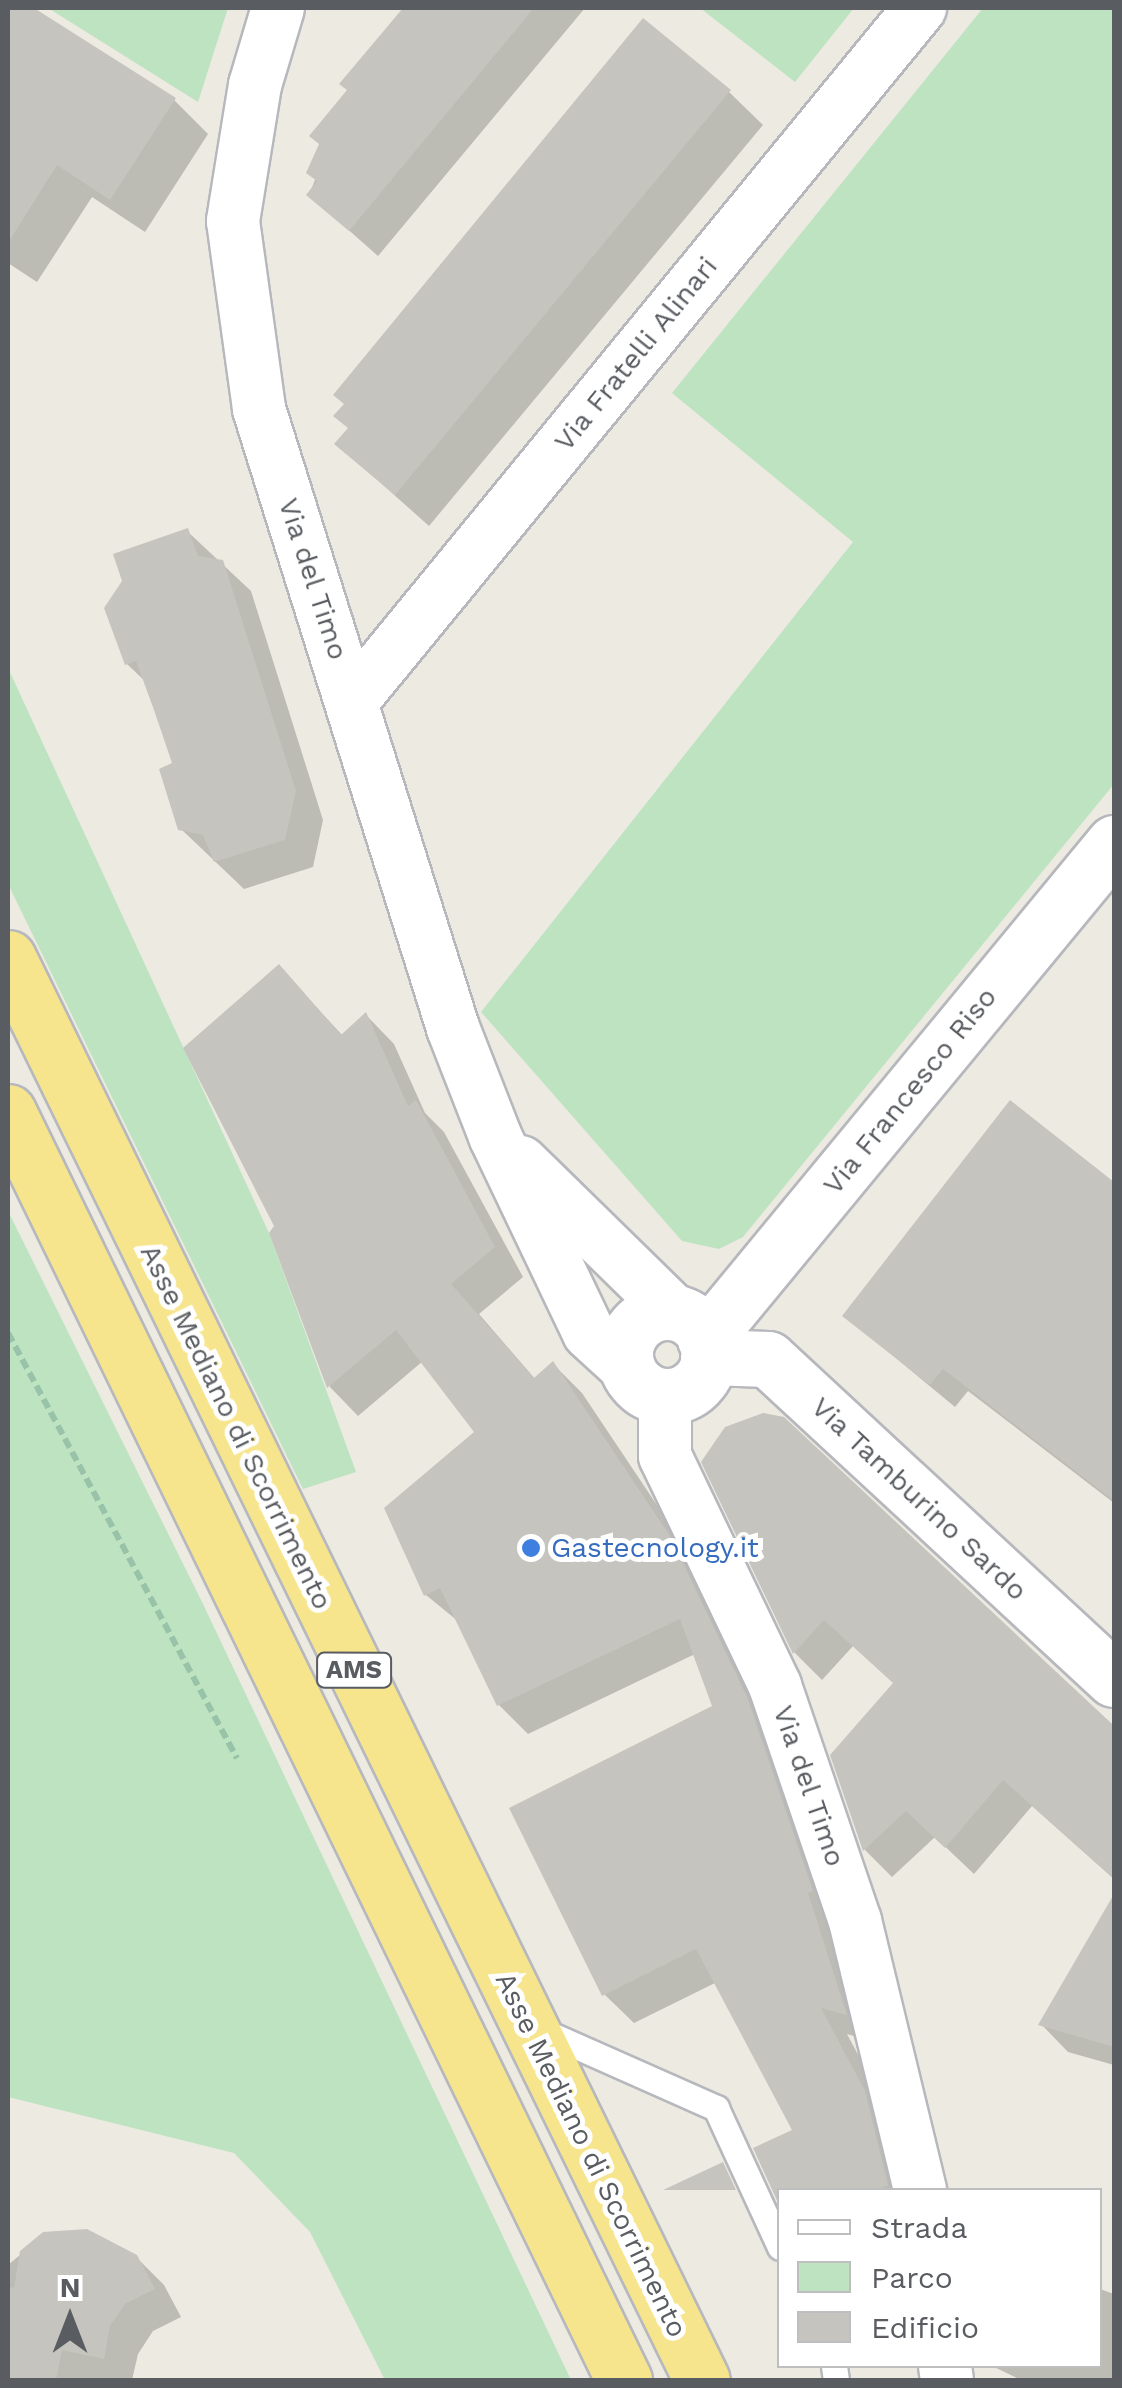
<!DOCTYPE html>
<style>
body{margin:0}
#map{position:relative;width:1122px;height:2388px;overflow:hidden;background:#eceae1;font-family:"Work Sans",sans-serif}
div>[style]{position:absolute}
.green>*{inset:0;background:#bee3c1}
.shadow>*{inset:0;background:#0003}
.building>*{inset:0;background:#c6c4be}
.path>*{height:6px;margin-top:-3px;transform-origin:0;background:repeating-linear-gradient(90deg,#98c3a8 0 10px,transparent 0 15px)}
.roads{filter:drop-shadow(2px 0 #b6b8bd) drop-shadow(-2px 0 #b6b8bd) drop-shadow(0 2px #b6b8bd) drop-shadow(0 -2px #b6b8bd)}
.lane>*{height:25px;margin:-12.5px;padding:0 12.5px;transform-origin:12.5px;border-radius:12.5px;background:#fff}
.street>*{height:52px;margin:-26px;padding:0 26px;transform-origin:26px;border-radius:26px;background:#fff}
.secondary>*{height:55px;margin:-27.5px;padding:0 27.5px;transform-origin:27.5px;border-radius:27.5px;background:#fff}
.secondary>.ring{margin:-27.5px;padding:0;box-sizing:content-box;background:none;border:55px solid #fff;border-radius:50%}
.highway>*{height:55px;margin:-27.5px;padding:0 27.5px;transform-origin:27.5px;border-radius:27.5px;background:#f7e58d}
.dots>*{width:28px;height:28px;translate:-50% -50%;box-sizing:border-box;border:5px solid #fff;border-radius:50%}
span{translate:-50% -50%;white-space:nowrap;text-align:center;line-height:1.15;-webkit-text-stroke:10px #fff;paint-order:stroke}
.shield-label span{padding:2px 8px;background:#fff;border:2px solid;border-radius:8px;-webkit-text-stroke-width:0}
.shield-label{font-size:25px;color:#595c61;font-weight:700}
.street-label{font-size:28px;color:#595c61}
.shop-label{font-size:28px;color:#366cbe}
.left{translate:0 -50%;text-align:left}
.frame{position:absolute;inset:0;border:10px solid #595c61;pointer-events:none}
.legend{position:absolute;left:777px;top:2188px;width:325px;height:180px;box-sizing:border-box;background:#fff;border:2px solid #bdbec0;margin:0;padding:12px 18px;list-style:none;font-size:30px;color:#595c61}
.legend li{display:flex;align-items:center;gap:20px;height:50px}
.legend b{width:50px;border:2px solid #bdbec0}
.north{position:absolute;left:20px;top:2268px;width:100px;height:100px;-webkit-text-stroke:8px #fff;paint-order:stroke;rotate:0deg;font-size:28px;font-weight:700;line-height:40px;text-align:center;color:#595c61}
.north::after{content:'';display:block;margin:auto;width:35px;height:45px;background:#595c61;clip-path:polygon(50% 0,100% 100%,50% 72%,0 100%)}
</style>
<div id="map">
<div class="green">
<i style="clip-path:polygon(48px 8px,228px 8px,198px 102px)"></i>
<i style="clip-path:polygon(700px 8px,854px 8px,795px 82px)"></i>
<i style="clip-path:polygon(983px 8px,1114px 8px,1114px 784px,743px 1237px,719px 1249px,682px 1241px,481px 1012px,853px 542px,672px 393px)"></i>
<i style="clip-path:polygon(8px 668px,269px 1233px,356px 1472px,303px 1489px,8px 884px)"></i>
<i style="clip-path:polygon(8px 1211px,203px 1604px,571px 2380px,385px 2380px,310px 2232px,234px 2153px,8px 2097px)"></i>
</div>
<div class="shadow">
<i style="clip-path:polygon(8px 8px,30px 8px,174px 100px,208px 134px,145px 232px,92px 197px,37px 282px,8px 263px)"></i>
<i style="clip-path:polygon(406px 8px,585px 8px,378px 256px,309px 195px,350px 91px,343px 84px)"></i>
<i style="clip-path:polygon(729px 92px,763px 125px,429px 526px,337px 444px)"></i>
<i style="clip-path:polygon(187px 531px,251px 591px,323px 820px,313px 867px,244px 889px,181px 829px,175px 765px,148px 684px,127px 664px)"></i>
<i style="clip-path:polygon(279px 967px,343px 1036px,366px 1015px,394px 1044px,425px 1113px,444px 1132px,523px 1277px,479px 1314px,536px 1380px,553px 1364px,582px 1393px,699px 1568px,776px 1729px,874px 2042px,847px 2034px,894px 2122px,910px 2190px,780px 2190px,756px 2150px,795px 2131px,717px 1982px,634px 2023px,604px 1994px,715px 1708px,695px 1654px,528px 1734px,499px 1705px,459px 1622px,426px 1595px,478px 1433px,423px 1361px,358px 1416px,330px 1387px,272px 1233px,277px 1226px)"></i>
<i style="clip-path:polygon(1097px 1171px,1114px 1189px,1114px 1203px,1079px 1248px,1114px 1275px,1114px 1503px,968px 1391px,955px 1407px,845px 1316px)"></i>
<i style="clip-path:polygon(783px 1419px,1114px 1726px,1114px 1879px,1032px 1806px,974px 1874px,935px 1837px,892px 1877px,865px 1850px,833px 1755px,896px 1685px,853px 1646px,822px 1680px,795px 1653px,704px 1462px,717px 1439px,738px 1423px)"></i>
<i style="clip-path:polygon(1114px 1899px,1114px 2065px,1068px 2052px,1041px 2024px)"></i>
<i style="clip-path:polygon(44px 2235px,136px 2257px,164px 2285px,181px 2317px,153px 2331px,138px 2354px,132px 2380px,8px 2380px,8px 2265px)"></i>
<i style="clip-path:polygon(1100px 2289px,1114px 2294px,1114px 2380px,1021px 2380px,992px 2366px,1100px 2366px)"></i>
</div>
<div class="building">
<i style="clip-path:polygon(8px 8px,34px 8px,176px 98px,110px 200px,57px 165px,8px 243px)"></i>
<i style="clip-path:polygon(403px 8px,534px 8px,349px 231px,306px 195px,317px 181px,306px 173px,319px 144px,309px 136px,347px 90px,339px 84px)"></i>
<i style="clip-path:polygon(643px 18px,731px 90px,395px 495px,334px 444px,348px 428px,333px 416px,344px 404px,333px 395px)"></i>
<i style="clip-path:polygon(188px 528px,198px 556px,223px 560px,296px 791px,285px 840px,214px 862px,203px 835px,178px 830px,159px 769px,172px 763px,154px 710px,136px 661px,125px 665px,104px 608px,122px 581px,113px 554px)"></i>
<i style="clip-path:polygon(279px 964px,341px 1035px,366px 1012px,408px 1106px,416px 1100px,495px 1247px,451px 1284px,534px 1378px,553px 1361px,670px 1536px,747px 1697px,813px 1891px,808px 1893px,847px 2015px,821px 2008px,865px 2091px,888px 2185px,878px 2190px,780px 2190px,780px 2207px,753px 2148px,792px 2130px,696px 1949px,602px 1996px,509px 1808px,712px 1706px,680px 1619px,497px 1706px,440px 1588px,424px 1596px,384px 1508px,474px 1432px,396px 1330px,327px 1388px,269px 1233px,274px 1226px,183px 1048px)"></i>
<i style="clip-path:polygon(1010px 1100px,1114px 1182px,1114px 1501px,943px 1369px,930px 1385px,842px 1316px)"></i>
<i style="clip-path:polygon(763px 1413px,784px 1417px,1114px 1726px,1114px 1879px,1003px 1780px,945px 1848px,906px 1811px,863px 1851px,830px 1755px,893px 1683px,824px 1620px,793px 1654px,701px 1462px,725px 1427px)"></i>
<i style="clip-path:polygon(1114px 1894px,1114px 2047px,1038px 2025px)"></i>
<i style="clip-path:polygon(723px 2162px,736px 2190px,663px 2190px)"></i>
<i style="clip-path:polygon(87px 2229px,137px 2255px,155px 2289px,125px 2304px,110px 2326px,104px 2359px,62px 2350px,56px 2380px,8px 2380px,8px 2286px,14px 2288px,20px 2251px,43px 2232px)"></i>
</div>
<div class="path">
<i style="left:8px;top:1333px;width:483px;rotate:61.7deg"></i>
</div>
<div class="roads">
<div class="lane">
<i style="left:540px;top:2030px;width:193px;rotate:23.9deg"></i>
<i style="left:716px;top:2108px;width:153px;rotate:65.3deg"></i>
<i style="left:834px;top:2366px;width:14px;rotate:82deg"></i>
</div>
<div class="street">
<i style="left:278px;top:8px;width:80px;rotate:106.6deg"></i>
<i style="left:255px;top:85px;width:138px;rotate:99.2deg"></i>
<i style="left:233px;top:221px;width:190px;rotate:82.1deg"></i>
<i style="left:259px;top:409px;width:649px;rotate:72.6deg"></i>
<i style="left:453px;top:1028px;width:116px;rotate:68.7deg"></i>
<i style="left:495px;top:1136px;width:218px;rotate:64.5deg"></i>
<i style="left:589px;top:1333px;width:52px;rotate:42.6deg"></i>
<i style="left:352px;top:701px;width:896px;rotate:-50.66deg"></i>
<i style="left:521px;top:1162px;width:216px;rotate:44.4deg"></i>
<i style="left:665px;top:1395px;width:61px;rotate:90deg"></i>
<i style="left:665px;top:1456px;width:255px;rotate:64.4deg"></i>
<i style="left:775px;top:1686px;width:248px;rotate:71.2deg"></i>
<i style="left:855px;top:1921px;width:277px;rotate:76.4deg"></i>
<i style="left:945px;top:2366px;width:14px;rotate:82deg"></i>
</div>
<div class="secondary">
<i class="ring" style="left:625px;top:1312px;width:29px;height:29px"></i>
<i style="left:705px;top:1339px;width:643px;rotate:-50.49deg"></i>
<i style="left:708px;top:1357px;width:60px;rotate:1.9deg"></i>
<i style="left:768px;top:1359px;width:471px;rotate:42.8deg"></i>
</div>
<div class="highway">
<i style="left:8px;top:958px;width:1582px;rotate:63.99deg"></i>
<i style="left:8px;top:1112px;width:1410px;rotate:64.09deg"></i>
</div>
</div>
<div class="dots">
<i style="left:531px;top:1548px;background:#3f7fe0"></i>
</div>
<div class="shield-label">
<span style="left:354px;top:1670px">AMS</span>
</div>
<div class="street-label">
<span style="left:636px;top:354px;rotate:-51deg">Via Fratelli Alinari</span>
<span style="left:313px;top:579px;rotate:72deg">Via del Timo</span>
<span style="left:910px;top:1091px;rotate:-51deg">Via Francesco Riso</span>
<span style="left:236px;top:1427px;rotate:64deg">Asse Mediano di Scorrimento</span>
<span style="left:919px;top:1499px;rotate:43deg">Via Tamburino Sardo</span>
<span style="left:809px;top:1786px;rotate:71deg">Via del Timo</span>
<span style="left:591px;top:2155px;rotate:64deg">Asse Mediano di Scorrimento</span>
</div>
<div class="shop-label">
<span class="left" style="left:551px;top:1548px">Gastecnology.it</span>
</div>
<div class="frame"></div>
<ul class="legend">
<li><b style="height:12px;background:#fff"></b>Strada</li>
<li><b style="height:28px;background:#bee3c1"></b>Parco</li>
<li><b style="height:28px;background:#c6c4be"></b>Edificio</li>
</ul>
<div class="north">N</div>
</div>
